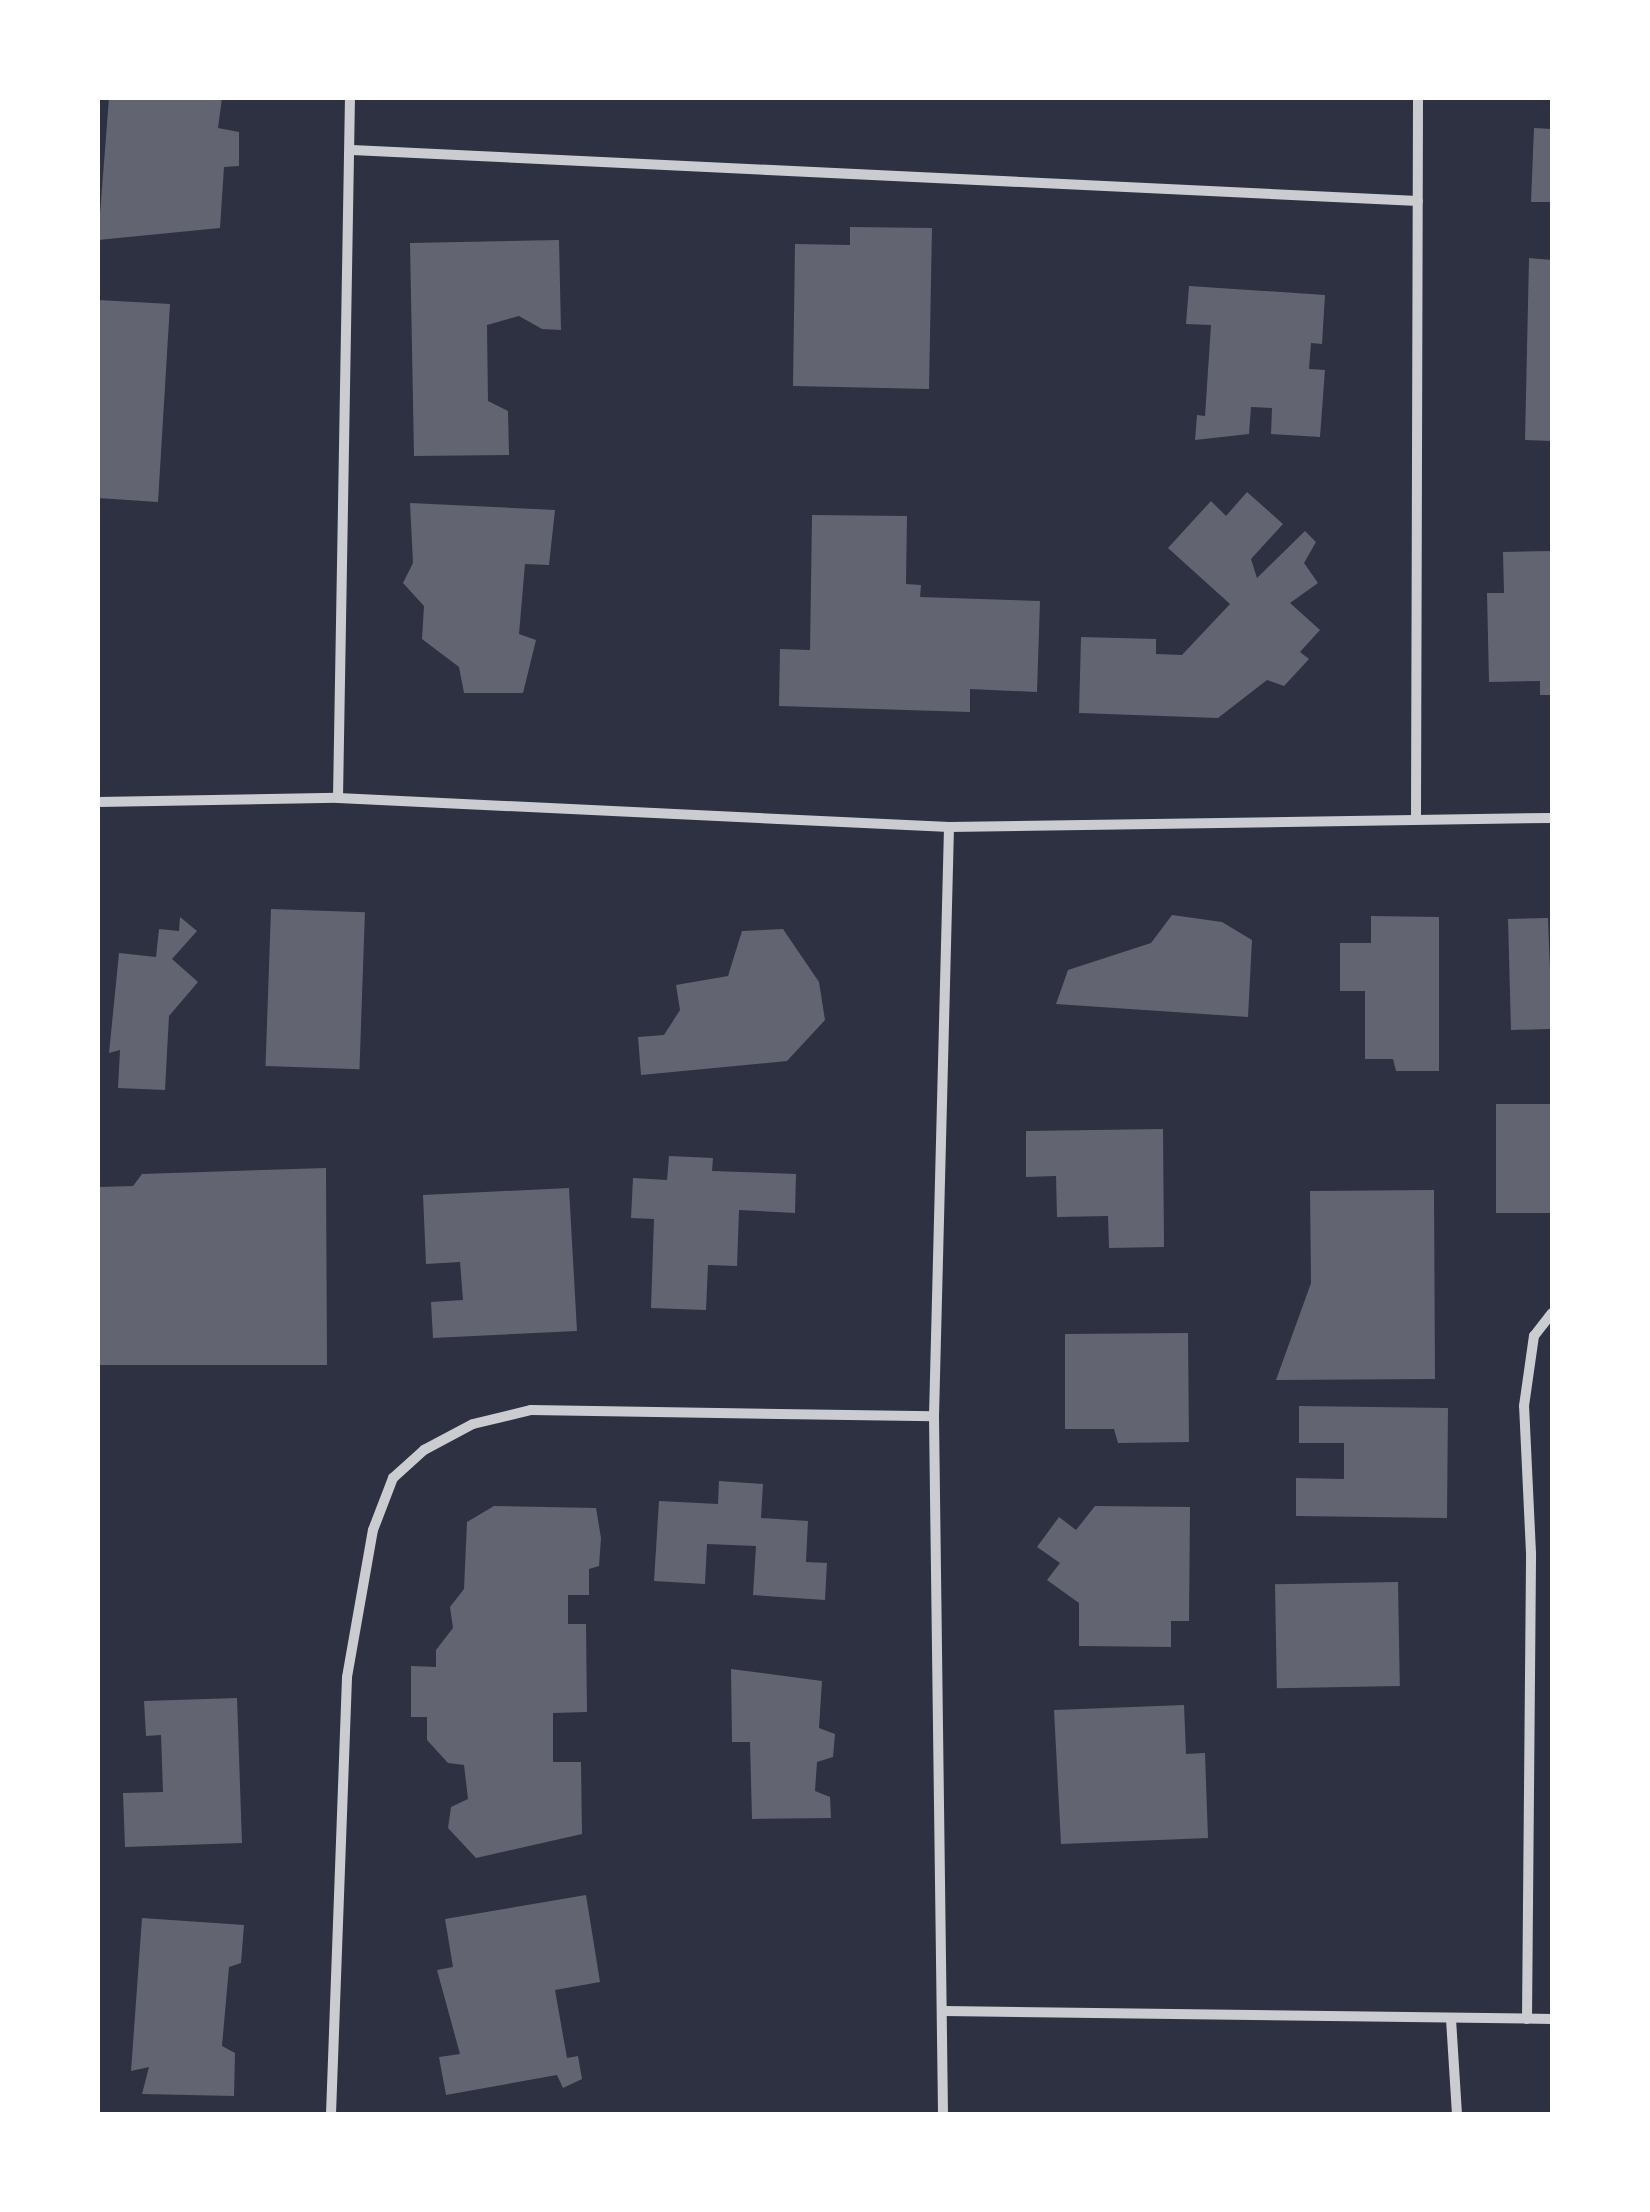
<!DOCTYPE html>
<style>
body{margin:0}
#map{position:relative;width:1650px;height:2212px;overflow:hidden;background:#2d3142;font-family:Ubuntu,sans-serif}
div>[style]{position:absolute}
.building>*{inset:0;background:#626471;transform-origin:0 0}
.minor>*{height:10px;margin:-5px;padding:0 5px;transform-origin:5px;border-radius:5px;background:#caccd0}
span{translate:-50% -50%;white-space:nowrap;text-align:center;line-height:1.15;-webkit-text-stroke:8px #fff;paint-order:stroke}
.frame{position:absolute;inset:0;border:100px solid #fff;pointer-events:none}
</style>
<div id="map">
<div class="building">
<i style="clip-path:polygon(109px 98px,222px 98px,218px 128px,239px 132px,239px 166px,224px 167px,220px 228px,98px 240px)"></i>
<i style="clip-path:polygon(1534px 128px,1552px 129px,1552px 202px,1531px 202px)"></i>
<i style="clip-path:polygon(850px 227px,932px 228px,929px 389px,793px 386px,795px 244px,850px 245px)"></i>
<i style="clip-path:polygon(559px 240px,561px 330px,542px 329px,519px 316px,487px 325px,488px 401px,508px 411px,509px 455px,414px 456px,410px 243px)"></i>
<i style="clip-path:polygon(1529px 258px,1552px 260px,1552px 441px,1525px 440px)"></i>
<i style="clip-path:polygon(1189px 286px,1325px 295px,1322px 344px,1311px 343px,1309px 369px,1325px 370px,1320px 437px,1271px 434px,1272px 408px,1251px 407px,1249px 434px,1195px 440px,1197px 415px,1205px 416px,1211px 325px,1186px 324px)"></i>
<i style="clip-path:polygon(98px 300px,170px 304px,158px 502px,98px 498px)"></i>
<i style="clip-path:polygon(1247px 492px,1283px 524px,1251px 559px,1257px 578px,1305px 531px,1316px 542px,1304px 563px,1318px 583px,1290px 603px,1320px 630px,1300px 652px,1309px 659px,1284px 686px,1267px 680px,1218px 718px,1079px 713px,1081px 637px,1156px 639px,1156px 654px,1182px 655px,1230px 604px,1168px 548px,1211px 501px,1226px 516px)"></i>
<i style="clip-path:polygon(410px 503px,555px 510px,549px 565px,525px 564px,519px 634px,536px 640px,523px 693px,464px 693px,459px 667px,422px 639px,424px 606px,403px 583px,413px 563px)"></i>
<i style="clip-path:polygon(812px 515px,907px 516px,906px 584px,921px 585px,920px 597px,1040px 601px,1037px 692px,970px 689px,970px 712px,779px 706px,780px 649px,810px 650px)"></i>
<i style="clip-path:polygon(1552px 551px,1552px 695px,1540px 695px,1540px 681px,1489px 682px,1487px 593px,1504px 593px,1503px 552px)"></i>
<i style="left:271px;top:909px;width:94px;height:157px;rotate:2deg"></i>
<i style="clip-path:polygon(1172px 915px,1222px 922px,1252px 940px,1248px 1017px,1056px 1004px,1068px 970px,1151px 943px)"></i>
<i style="clip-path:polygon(1371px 916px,1439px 917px,1439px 1071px,1396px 1071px,1393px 1059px,1365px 1059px,1365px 991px,1340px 991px,1340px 943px,1371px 943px)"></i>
<i style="clip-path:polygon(180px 917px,197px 931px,172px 959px,198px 982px,169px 1016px,165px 1090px,118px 1088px,120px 1050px,109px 1053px,119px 953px,156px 957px,159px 929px,179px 931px)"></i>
<i style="clip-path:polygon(1548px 918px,1552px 1023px,1550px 1029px,1511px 1030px,1508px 919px)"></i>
<i style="clip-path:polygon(783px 929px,819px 982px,825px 1020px,787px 1061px,641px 1075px,638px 1037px,664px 1035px,680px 1010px,676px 985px,728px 976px,742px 931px)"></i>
<i style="left:1552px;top:1104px;width:109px;height:56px;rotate:90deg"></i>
<i style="clip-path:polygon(1163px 1129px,1164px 1247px,1109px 1248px,1108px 1216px,1057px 1217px,1056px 1176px,1026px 1177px,1026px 1131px)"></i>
<i style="clip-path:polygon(669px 1156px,713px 1158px,712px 1171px,796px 1174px,795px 1213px,739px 1210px,737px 1266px,708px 1265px,706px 1310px,651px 1308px,654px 1219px,631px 1218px,633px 1178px,667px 1180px)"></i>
<i style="clip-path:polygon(326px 1168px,327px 1365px,98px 1365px,98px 1187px,133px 1186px,142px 1174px)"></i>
<i style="clip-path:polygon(569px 1188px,577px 1331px,433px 1338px,431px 1302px,463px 1300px,460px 1262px,426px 1264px,423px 1195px)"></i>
<i style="clip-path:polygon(1434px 1190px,1435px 1379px,1276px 1380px,1311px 1283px,1310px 1191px)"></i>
<i style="clip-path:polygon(1188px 1333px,1189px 1442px,1118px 1443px,1114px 1429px,1065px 1429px,1065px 1334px)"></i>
<i style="clip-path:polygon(1299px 1406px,1448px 1408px,1447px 1518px,1296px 1516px,1296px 1478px,1344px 1479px,1344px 1443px,1299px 1443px)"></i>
<i style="clip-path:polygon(719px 1481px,763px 1484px,761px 1518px,808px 1521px,806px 1562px,827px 1563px,825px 1600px,753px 1595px,756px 1546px,707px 1544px,705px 1584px,654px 1581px,659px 1501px,718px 1504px)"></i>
<i style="clip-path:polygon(494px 1506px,596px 1508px,601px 1538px,599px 1566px,589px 1569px,589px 1595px,568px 1595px,568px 1624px,586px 1624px,587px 1712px,553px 1713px,553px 1762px,581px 1762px,582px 1834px,476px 1858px,448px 1828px,451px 1807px,468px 1799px,464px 1765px,448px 1763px,427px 1740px,427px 1717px,411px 1717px,411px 1666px,436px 1667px,436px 1650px,453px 1628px,450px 1607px,464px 1589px,467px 1522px)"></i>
<i style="clip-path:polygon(1095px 1506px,1190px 1507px,1189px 1621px,1171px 1621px,1171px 1647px,1079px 1646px,1079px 1603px,1047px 1580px,1060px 1563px,1037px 1547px,1059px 1517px,1076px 1530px)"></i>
<i style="left:1398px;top:1582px;width:104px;height:123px;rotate:89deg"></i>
<i style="clip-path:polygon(731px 1669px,822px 1681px,819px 1728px,835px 1734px,833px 1757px,817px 1762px,815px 1791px,830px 1797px,831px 1818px,752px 1819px,750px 1742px,732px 1742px)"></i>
<i style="clip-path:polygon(237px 1698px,242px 1843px,125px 1847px,123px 1793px,163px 1792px,161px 1735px,146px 1736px,144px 1701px)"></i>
<i style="clip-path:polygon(1184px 1705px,1186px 1754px,1205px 1753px,1208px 1838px,1061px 1844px,1054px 1710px)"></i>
<i style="clip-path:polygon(586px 1895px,600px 1982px,555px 1990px,567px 2058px,578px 2056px,582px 2079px,563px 2088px,557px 2075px,446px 2095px,439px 2057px,460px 2054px,437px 1970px,453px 1967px,445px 1919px)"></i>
<i style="clip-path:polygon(142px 1918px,244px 1925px,241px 1963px,229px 1967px,222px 2046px,235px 2053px,234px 2096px,142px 2094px,149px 2067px,131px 2071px)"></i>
</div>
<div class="minor">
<i style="left:352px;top:150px;width:1067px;rotate:2.74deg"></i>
<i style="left:338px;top:798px;width:700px;rotate:-89.02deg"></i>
<i style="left:98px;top:802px;width:240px;rotate:-1deg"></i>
<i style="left:338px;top:798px;width:612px;rotate:2.72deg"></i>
<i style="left:949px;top:827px;width:603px;rotate:-0.86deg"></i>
<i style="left:1416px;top:816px;width:718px;rotate:-89.84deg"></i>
<i style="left:944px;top:2011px;width:608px;rotate:0.75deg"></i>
<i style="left:1451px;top:2019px;width:95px;rotate:86.4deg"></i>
<i style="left:1527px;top:2019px;width:466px;rotate:-89.5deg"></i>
<i style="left:1531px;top:1553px;width:147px;rotate:-92.7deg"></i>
<i style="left:1524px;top:1406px;width:71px;rotate:-81.9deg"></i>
<i style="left:1534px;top:1336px;width:29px;rotate:-52deg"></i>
<i style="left:331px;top:2114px;width:437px;rotate:-87.9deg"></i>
<i style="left:347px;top:1677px;width:149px;rotate:-80deg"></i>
<i style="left:373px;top:1530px;width:56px;rotate:-69deg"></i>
<i style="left:393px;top:1478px;width:42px;rotate:-42.1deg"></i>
<i style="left:424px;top:1450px;width:55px;rotate:-28deg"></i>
<i style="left:473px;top:1424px;width:60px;rotate:-13.6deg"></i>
<i style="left:531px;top:1410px;width:403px;rotate:0.9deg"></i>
<i style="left:943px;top:2114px;width:698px;rotate:-90.74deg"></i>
<i style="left:934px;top:1416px;width:589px;rotate:-88.54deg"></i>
</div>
<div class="frame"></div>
</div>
